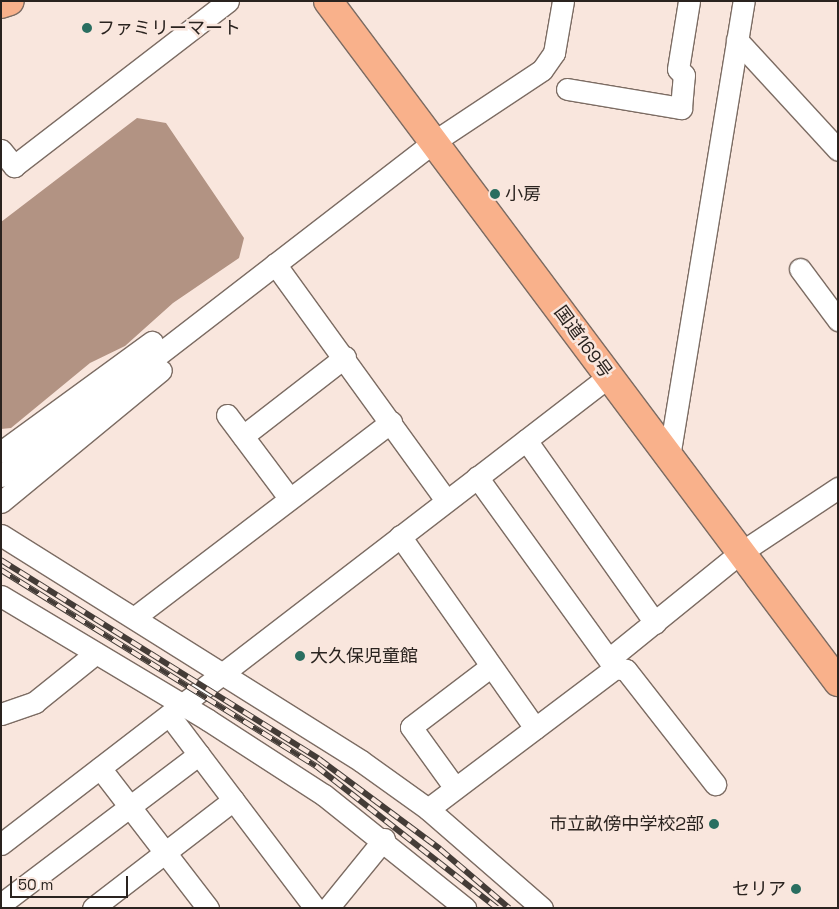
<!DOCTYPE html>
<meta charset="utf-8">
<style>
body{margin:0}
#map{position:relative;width:839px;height:909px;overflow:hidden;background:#f9e6dd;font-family:"Space Grotesk","Noto Sans JP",sans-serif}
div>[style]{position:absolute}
.water>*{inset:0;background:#b29383}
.roads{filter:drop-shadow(1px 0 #7c6c63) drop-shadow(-1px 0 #7c6c63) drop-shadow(0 1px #7c6c63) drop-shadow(0 -1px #7c6c63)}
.minor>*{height:21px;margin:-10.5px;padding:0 10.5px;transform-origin:10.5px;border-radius:10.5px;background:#fff}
.highway>*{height:28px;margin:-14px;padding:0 14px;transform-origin:14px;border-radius:14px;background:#f9b18b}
.rail>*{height:5.5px;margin-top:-2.75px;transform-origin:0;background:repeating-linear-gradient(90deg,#f9e6dd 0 11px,#443c37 0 22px);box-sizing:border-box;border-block:1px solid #443c37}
.dots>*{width:14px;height:14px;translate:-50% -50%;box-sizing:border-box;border:2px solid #f9e6dd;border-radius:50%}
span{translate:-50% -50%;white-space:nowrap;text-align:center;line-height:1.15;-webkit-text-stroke:5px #f9e6dd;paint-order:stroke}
.poi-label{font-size:18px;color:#2a231f}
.left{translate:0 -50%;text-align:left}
.right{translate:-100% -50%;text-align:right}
.street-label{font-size:18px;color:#2a231f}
.frame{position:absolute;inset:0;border:2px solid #2a231f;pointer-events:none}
.scale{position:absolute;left:10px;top:876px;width:118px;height:22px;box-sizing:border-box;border:2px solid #2a231f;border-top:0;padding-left:6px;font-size:15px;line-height:18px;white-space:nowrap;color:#2a231f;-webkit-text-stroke:4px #f9e6dd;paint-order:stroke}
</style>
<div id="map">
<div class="water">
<i style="clip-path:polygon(137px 118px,166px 123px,244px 238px,239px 258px,173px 303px,125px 346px,90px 363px,11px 428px,1px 429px,1px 222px)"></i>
</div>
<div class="roads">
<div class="minor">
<i style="left:737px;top:40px;width:149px;rotate:47.4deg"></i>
<i style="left:567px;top:89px;width:116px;rotate:9.5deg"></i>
<i style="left:681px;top:108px;width:33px;rotate:-85deg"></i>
<i style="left:684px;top:75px;width:8px;rotate:-135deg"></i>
<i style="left:678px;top:69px;width:69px;rotate:-80.8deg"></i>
<i style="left:1px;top:150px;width:21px;rotate:51deg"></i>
<i style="left:14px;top:166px;width:270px;rotate:-37.6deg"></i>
<i style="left:275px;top:264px;width:291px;rotate:54.1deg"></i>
<i style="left:800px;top:269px;width:64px;rotate:53.3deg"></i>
<i style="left:227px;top:415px;width:104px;rotate:53.2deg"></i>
<i style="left:243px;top:436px;width:129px;rotate:-37.8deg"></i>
<i style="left:526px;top:440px;width:224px;rotate:54.8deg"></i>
<i style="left:1px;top:452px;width:187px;rotate:-36.1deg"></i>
<i style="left:669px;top:457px;width:462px;rotate:-80.7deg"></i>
<i style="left:1px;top:476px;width:548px;rotate:-37.66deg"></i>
<i style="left:435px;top:141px;width:128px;rotate:-33.6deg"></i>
<i style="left:542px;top:70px;width:21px;rotate:-55deg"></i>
<i style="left:554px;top:53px;width:53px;rotate:-80.2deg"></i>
<i style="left:477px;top:477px;width:236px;rotate:54.2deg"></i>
<i style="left:1px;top:502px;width:207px;rotate:-39.5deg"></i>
<i style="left:1px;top:535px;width:425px;rotate:32.1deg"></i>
<i style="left:361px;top:761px;width:82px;rotate:35.6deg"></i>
<i style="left:428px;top:809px;width:151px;rotate:41deg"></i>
<i style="left:400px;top:536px;width:235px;rotate:54.9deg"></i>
<i style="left:1px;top:596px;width:241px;rotate:30.9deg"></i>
<i style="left:208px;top:720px;width:138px;rotate:32.9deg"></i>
<i style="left:324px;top:795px;width:181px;rotate:38.7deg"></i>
<i style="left:135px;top:617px;width:322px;rotate:-37.3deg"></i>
<i style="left:609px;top:659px;width:169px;rotate:-39deg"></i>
<i style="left:740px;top:553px;width:118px;rotate:-33.6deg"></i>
<i style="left:1px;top:714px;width:36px;rotate:-19deg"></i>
<i style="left:35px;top:702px;width:78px;rotate:-38.8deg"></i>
<i style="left:169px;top:715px;width:242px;rotate:52.9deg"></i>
<i style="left:100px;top:768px;width:177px;rotate:52.4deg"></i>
<i style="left:455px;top:788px;width:75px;rotate:-125.8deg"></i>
<i style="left:411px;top:727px;width:99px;rotate:-37.2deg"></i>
<i style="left:428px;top:809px;width:234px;rotate:-37deg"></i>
<i style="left:615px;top:668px;width:11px;rotate:10deg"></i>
<i style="left:626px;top:670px;width:145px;rotate:52deg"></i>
<i style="left:1px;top:844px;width:766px;rotate:-37.57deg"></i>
<i style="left:1px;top:904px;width:248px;rotate:-37.1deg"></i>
<i style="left:93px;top:908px;width:177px;rotate:-37.6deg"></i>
<i style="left:328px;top:908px;width:89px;rotate:-50.9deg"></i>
</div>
<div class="highway">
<i style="left:328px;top:1px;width:851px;rotate:53.17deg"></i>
<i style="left:1px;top:4px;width:9px;rotate:-18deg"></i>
</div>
</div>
<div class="rail">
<i style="left:1px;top:560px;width:375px;rotate:32deg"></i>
<i style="left:319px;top:759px;width:151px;rotate:36.6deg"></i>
<i style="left:440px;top:849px;width:91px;rotate:40.5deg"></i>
<i style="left:1px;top:570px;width:371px;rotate:31.9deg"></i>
<i style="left:316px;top:766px;width:230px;rotate:38.1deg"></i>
</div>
<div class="dots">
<i style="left:87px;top:28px;background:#2a6e60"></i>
<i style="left:495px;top:194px;background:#2a6e60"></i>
<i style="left:300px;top:656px;background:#2a6e60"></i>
<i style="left:714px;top:824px;background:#2a6e60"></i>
<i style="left:796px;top:889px;background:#2a6e60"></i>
</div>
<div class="poi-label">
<span class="left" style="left:97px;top:28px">ファミリーマート</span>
<span class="left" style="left:505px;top:194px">小房</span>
<span class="left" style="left:310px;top:656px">大久保児童館</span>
<span class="right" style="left:704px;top:824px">市立畝傍中学校2部</span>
<span class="right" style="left:786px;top:889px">セリア</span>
</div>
<div class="street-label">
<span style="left:583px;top:342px;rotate:54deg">国道169号</span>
</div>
<div class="frame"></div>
<div class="scale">50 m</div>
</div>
